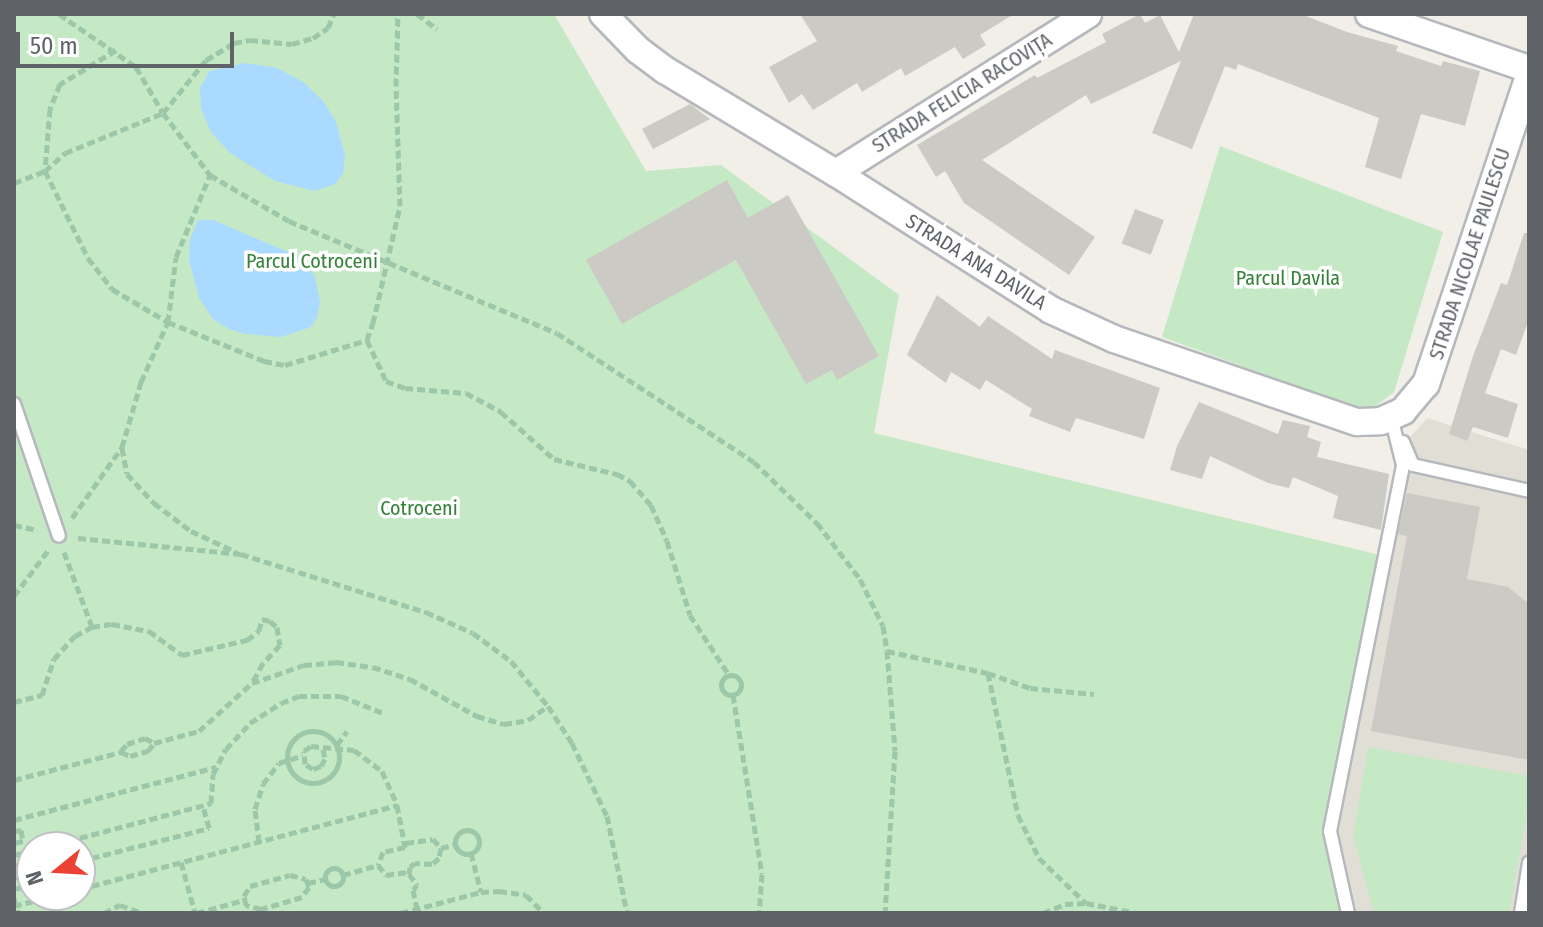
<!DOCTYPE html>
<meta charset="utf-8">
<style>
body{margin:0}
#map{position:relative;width:1543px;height:927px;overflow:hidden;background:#f1efe8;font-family:"Fira Sans Condensed",sans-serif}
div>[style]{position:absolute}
.education>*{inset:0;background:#e1ded6}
.green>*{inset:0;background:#c5e8c5}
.water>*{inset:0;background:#aadaff}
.building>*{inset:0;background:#cccac5;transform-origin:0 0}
.path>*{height:5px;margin-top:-2.5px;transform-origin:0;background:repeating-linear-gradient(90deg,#9cc7a9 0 8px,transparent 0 12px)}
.path>.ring{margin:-2.5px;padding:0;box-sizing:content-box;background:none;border:5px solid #9cc7a9;border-radius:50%}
.roads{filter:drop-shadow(2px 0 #b5b8bc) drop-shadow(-2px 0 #b5b8bc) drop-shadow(0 2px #b5b8bc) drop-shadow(0 -2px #b5b8bc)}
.service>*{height:12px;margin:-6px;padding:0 6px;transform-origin:6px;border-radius:6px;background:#fff}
.minor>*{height:26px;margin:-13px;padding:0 13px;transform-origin:13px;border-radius:13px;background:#fff}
span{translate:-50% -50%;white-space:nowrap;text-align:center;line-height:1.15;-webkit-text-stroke:7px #fff;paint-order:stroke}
.street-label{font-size:20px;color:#5f6368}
.park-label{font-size:20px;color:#348238}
.frame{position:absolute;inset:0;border:16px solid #5f6368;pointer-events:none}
.north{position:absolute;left:16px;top:831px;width:80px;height:80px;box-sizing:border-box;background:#fff;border:2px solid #bfc1c3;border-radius:50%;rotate:252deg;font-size:22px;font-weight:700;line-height:32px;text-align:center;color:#5f6368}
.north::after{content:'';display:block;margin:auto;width:28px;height:36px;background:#ea4335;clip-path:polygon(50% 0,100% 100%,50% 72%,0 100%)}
.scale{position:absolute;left:16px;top:32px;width:218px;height:36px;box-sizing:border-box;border:4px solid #5f6368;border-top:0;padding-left:10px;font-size:24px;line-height:28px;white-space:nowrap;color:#5f6368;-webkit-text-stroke:6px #fff;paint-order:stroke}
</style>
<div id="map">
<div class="education">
<i style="clip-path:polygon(1427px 418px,1529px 450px,1529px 913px,1345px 913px,1323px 823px,1384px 556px,1398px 451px)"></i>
</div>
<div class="green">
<i style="clip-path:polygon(evenodd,14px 14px,554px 14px,646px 171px,721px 165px,899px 295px,874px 433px,1384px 556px,1323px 823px,1345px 913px,14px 913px,14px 14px,32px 847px,80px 847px,80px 895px,32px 895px,32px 847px)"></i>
<i style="clip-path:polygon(1220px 146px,1443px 232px,1394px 392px,1368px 412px,1162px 337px)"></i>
<i style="clip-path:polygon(1368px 747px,1529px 776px,1529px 799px,1509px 913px,1374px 913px,1353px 836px)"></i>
</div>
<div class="water">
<i style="clip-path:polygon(244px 63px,277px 68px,303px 82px,323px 101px,336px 122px,345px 156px,343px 174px,335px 184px,315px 191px,275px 181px,230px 153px,211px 132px,201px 109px,200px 88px,210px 71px)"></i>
<i style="clip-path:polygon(198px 220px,213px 220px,304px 259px,315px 277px,320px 302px,317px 318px,311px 327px,281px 337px,246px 334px,229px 329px,213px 319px,199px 298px,189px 260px,190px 240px)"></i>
</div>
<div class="building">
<i style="clip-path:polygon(800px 14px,1014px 14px,980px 35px,986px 45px,963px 59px,955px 47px,905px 76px,901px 68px,862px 92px,857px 83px,813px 110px,802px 94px,789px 103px,769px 67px,817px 41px)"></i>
<i style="clip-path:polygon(1140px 14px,1145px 23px,1160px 15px,1179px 52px,1194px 14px,1301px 14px,1347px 32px,1398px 46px,1396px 51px,1441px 66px,1443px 61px,1480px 71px,1465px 126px,1421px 114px,1401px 179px,1365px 167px,1379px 118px,1238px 64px,1236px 70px,1225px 66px,1192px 149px,1152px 133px,1181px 61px,1091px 104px,1086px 95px,982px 160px,1095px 237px,1069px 275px,964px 203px,945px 171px,936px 177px,917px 145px,1035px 75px,1037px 78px,1106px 42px,1102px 34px)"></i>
<i style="clip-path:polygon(690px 104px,710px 119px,653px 149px,642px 129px)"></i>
<i style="clip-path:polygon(727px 180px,748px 218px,788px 195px,879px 356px,837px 380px,832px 370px,806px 384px,736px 260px,622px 324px,586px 260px)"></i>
<i style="left:1135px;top:209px;width:31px;height:37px;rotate:21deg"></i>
<i style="clip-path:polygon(1524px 233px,1529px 233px,1529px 319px,1516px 355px,1501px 349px,1485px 393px,1518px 404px,1508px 438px,1473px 427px,1467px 441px,1449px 434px,1473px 356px,1501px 283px,1507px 285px)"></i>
<i style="clip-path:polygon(937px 295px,980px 327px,988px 316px,1052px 359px,1055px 350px,1160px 388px,1144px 439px,1076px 418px,1070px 432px,1029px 416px,1032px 409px,986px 380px,980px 390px,951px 372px,946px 383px,907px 355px)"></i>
<i style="clip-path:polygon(1199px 402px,1278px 434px,1283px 420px,1310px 426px,1307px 437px,1321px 442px,1317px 457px,1389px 474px,1381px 530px,1333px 518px,1338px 496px,1293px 477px,1289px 488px,1268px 483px,1210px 456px,1202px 479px,1170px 470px,1177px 446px)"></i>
<i style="clip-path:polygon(1407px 493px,1480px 507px,1467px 579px,1508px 587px,1529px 604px,1529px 760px,1371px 731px,1407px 536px,1398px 534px)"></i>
</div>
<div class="path">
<i style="left:59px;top:14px;width:93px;rotate:34.5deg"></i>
<i style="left:136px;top:67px;width:53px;rotate:59.6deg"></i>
<i style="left:163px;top:113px;width:78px;rotate:52.8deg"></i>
<i style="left:210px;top:175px;width:91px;rotate:30.2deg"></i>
<i style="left:289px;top:221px;width:290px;rotate:22.7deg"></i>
<i style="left:557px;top:333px;width:235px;rotate:33.2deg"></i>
<i style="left:754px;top:462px;width:88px;rotate:44.1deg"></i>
<i style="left:817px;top:523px;width:71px;rotate:52.5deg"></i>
<i style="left:860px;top:579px;width:52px;rotate:63.9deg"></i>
<i style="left:883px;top:626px;width:25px;rotate:81deg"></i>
<i style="left:887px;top:651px;width:100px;rotate:85.4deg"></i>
<i style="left:895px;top:751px;width:162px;rotate:93.5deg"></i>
<i style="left:417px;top:14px;width:25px;rotate:37deg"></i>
<i style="left:116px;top:50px;width:66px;rotate:148.7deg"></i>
<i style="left:60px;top:84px;width:27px;rotate:112deg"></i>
<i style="left:50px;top:109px;width:62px;rotate:94.6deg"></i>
<i style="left:45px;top:171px;width:97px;rotate:63.7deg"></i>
<i style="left:88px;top:258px;width:39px;rotate:52deg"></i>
<i style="left:112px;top:289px;width:65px;rotate:30.5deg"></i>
<i style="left:168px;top:322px;width:104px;rotate:22.1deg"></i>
<i style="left:264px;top:361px;width:21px;rotate:11deg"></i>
<i style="left:285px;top:365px;width:86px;rotate:-17deg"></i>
<i style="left:367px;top:340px;width:18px;rotate:-71deg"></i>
<i style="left:373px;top:323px;width:120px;rotate:-77deg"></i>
<i style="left:400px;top:206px;width:120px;rotate:-91.9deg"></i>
<i style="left:396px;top:86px;width:72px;rotate:-88.4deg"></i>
<i style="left:14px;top:183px;width:33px;rotate:-21deg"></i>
<i style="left:45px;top:171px;width:27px;rotate:-42deg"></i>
<i style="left:65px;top:153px;width:106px;rotate:-22.2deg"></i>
<i style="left:163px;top:113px;width:68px;rotate:-50.9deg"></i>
<i style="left:206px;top:60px;width:33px;rotate:-31deg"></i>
<i style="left:234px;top:43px;width:16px;rotate:-11deg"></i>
<i style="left:250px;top:40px;width:42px;rotate:5.4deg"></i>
<i style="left:292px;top:44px;width:22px;rotate:-16deg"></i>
<i style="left:313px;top:38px;width:18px;rotate:-34deg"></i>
<i style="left:328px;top:28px;width:15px;rotate:-67deg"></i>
<i style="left:367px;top:340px;width:45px;rotate:65.1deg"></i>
<i style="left:386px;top:381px;width:20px;rotate:20deg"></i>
<i style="left:405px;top:388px;width:61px;rotate:4.7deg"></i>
<i style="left:466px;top:393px;width:40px;rotate:28deg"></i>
<i style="left:501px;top:412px;width:71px;rotate:41.6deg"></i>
<i style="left:554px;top:459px;width:65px;rotate:13.4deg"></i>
<i style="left:617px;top:474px;width:15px;rotate:28deg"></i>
<i style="left:630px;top:481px;width:32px;rotate:49deg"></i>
<i style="left:651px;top:505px;width:39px;rotate:66deg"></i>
<i style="left:667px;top:541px;width:77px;rotate:72.7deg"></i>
<i style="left:690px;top:615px;width:72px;rotate:57deg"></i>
<i style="left:122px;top:448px;width:26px;rotate:79deg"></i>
<i style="left:127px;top:474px;width:40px;rotate:47deg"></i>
<i style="left:154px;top:503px;width:46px;rotate:37.1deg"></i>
<i style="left:191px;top:531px;width:50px;rotate:25deg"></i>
<i style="left:72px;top:518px;width:87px;rotate:-54.8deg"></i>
<i style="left:122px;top:447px;width:68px;rotate:-73.7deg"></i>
<i style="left:141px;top:382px;width:66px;rotate:-65.8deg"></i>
<i style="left:168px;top:322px;width:65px;rotate:-83deg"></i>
<i style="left:176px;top:257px;width:89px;rotate:-67.5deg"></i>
<i style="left:14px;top:525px;width:24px;rotate:12deg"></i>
<i style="left:78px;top:538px;width:164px;rotate:5.6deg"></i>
<i style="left:241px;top:554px;width:194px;rotate:17.4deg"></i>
<i style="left:426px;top:612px;width:51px;rotate:24.1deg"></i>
<i style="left:473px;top:633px;width:47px;rotate:36.4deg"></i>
<i style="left:511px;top:661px;width:58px;rotate:50.6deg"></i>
<i style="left:548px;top:706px;width:44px;rotate:57deg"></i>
<i style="left:572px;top:743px;width:81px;rotate:64.4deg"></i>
<i style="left:607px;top:816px;width:99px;rotate:78.3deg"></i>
<i style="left:64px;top:552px;width:80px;rotate:69.5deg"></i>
<i style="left:14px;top:596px;width:59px;rotate:-53.3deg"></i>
<i style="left:887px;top:651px;width:103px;rotate:12.3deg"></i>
<i style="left:988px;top:673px;width:45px;rotate:19.7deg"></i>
<i style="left:1030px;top:688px;width:64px;rotate:5.4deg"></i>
<i style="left:988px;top:673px;width:145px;rotate:78.1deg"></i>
<i style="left:1018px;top:815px;width:48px;rotate:64deg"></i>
<i style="left:1039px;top:858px;width:65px;rotate:43.8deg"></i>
<i class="ring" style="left:721px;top:675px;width:15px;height:15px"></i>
<i style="left:733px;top:695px;width:181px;rotate:80.8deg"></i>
<i style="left:762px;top:874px;width:39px;rotate:94deg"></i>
<i style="left:14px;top:702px;width:29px;rotate:-14deg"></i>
<i style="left:42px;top:695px;width:38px;rotate:-72deg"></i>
<i style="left:54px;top:659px;width:31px;rotate:-48deg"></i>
<i style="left:75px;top:636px;width:19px;rotate:-28deg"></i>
<i style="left:92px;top:627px;width:20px;rotate:-9deg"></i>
<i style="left:112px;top:624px;width:38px;rotate:11deg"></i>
<i style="left:149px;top:631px;width:41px;rotate:36deg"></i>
<i style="left:182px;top:655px;width:67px;rotate:-13deg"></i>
<i style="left:247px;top:640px;width:15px;rotate:-37deg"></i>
<i style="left:259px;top:631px;width:12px;rotate:-76deg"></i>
<i style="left:262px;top:619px;width:8px;rotate:14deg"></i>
<i style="left:270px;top:621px;width:9px;rotate:41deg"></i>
<i style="left:277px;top:627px;width:18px;rotate:81deg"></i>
<i style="left:280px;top:645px;width:25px;rotate:133deg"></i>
<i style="left:263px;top:663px;width:23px;rotate:119deg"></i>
<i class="ring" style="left:287px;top:731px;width:47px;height:47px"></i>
<i style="left:337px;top:745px;width:17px;rotate:-54deg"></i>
<i style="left:323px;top:749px;width:10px;rotate:79deg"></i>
<i style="left:325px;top:759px;width:8px;rotate:120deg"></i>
<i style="left:321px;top:766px;width:9px;rotate:159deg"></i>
<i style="left:313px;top:769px;width:9px;rotate:-148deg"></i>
<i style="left:305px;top:764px;width:13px;rotate:-94deg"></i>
<i style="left:304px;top:751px;width:9px;rotate:-36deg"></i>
<i style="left:311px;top:746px;width:43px;rotate:5.3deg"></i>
<i style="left:354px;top:750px;width:35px;rotate:37deg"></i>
<i style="left:382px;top:771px;width:37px;rotate:66deg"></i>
<i style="left:121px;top:751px;width:9px;rotate:-49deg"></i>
<i style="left:127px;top:744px;width:19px;rotate:-18deg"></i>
<i style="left:145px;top:738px;width:10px;rotate:29deg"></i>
<i style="left:14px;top:780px;width:111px;rotate:-14.7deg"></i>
<i style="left:121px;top:752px;width:10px;rotate:24deg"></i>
<i style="left:130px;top:756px;width:19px;rotate:-16deg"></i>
<i style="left:148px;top:751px;width:10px;rotate:-53deg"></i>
<i style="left:154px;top:743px;width:47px;rotate:-14.9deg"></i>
<i style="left:199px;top:731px;width:72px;rotate:-42.2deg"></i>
<i style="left:252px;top:683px;width:55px;rotate:-19.1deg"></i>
<i style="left:304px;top:665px;width:32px;rotate:-5deg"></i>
<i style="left:336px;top:662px;width:37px;rotate:8deg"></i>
<i style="left:373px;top:667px;width:39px;rotate:18deg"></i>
<i style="left:410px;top:679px;width:77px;rotate:28.9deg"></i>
<i style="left:477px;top:716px;width:28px;rotate:17deg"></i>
<i style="left:504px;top:724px;width:24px;rotate:-9deg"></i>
<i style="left:528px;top:720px;width:24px;rotate:-35deg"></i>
<i style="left:14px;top:820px;width:209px;rotate:-14.7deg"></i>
<i class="ring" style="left:455px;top:830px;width:19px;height:19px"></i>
<i style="left:14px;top:831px;width:7px;rotate:-8deg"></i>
<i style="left:21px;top:830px;width:11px;rotate:80deg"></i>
<i style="left:23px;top:841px;width:9px;rotate:167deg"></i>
<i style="left:259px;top:842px;width:33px;rotate:-97deg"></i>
<i style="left:255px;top:809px;width:26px;rotate:-72deg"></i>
<i style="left:263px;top:784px;width:26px;rotate:-53deg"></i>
<i style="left:279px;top:763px;width:25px;rotate:-18deg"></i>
<i style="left:406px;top:843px;width:27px;rotate:-8deg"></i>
<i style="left:433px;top:839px;width:12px;rotate:48deg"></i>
<i style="left:441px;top:848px;width:10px;rotate:101deg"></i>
<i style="left:439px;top:858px;width:9px;rotate:139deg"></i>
<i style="left:432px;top:864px;width:17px;rotate:-177deg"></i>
<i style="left:415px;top:863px;width:6px;rotate:141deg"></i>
<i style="left:410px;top:867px;width:7px;rotate:98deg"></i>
<i style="left:409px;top:874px;width:14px;rotate:54deg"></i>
<i style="left:417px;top:885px;width:6px;rotate:129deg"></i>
<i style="left:413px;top:890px;width:19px;rotate:78deg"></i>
<i style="left:45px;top:847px;width:172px;rotate:-14.8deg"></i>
<i style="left:211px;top:803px;width:29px;rotate:-86deg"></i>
<i style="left:213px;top:774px;width:28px;rotate:-63deg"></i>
<i style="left:226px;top:749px;width:35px;rotate:-47deg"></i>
<i style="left:250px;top:723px;width:37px;rotate:-33deg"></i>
<i style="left:281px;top:703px;width:19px;rotate:-21deg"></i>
<i style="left:299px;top:696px;width:42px"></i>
<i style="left:341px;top:696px;width:45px;rotate:22deg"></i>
<i style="left:441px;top:848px;width:16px;rotate:-15deg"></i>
<i style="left:471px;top:853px;width:40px;rotate:75.6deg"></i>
<i style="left:14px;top:855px;width:18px;rotate:-13deg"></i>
<i style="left:80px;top:861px;width:133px;rotate:-14.3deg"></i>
<i style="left:209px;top:828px;width:24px;rotate:-105deg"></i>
<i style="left:181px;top:862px;width:53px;rotate:74.6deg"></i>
<i style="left:14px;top:866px;width:15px;rotate:-16deg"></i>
<i style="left:28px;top:862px;width:16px;rotate:75deg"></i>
<i class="ring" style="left:325px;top:868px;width:13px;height:13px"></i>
<i style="left:290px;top:875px;width:16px;rotate:14deg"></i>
<i style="left:306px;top:879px;width:9px;rotate:69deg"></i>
<i style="left:309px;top:887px;width:12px;rotate:125deg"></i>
<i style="left:302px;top:897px;width:43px;rotate:163.7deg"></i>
<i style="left:261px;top:909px;width:16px;rotate:-165deg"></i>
<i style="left:246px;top:905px;width:9px;rotate:-103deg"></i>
<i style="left:244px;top:896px;width:12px;rotate:-59deg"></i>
<i style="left:250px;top:886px;width:41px;rotate:-15.4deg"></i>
<i style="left:343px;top:875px;width:36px;rotate:-16deg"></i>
<i style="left:14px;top:878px;width:18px;rotate:-13deg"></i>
<i style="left:308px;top:883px;width:18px;rotate:-13deg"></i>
<i style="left:14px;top:889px;width:18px;rotate:-13deg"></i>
<i style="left:80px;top:889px;width:328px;rotate:-14.8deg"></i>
<i style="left:397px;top:805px;width:43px;rotate:79.2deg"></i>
<i style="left:405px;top:847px;width:23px;rotate:167deg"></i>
<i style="left:383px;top:852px;width:14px;rotate:111deg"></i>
<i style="left:378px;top:865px;width:13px;rotate:51deg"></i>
<i style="left:386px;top:875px;width:22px;rotate:-8deg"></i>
<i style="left:14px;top:898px;width:16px;rotate:75deg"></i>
<i style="left:14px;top:906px;width:44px;rotate:-14.3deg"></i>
<i style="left:104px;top:913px;width:18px;rotate:-27deg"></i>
<i style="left:120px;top:905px;width:24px;rotate:19deg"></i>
<i style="left:197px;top:913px;width:49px;rotate:-15.5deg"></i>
<i style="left:401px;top:913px;width:83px;rotate:-14.7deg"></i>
<i style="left:481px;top:892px;width:18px;rotate:-3deg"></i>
<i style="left:499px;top:891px;width:27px;rotate:8deg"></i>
<i style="left:526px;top:895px;width:25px;rotate:45deg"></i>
<i style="left:1043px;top:913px;width:24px;rotate:-22deg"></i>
<i style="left:1065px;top:904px;width:21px;rotate:-3deg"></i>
<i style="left:1086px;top:903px;width:52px;rotate:11.1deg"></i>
</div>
<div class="roads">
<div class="service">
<i style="left:14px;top:404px;width:139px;rotate:71.2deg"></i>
<i style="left:1403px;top:442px;width:25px;rotate:67deg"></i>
<i style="left:1413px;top:465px;width:119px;rotate:12.6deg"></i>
<i style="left:1348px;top:913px;width:84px;rotate:-102.4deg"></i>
<i style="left:1330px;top:831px;width:373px;rotate:-78.7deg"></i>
<i style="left:1403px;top:465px;width:49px;rotate:-104deg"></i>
<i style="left:1521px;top:913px;width:51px;rotate:-80.9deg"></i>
</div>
<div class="minor">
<i style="left:603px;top:14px;width:50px;rotate:45.8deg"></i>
<i style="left:638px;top:50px;width:34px;rotate:37deg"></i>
<i style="left:665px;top:70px;width:200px;rotate:31.1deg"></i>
<i style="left:836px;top:173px;width:255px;rotate:32.5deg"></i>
<i style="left:1051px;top:310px;width:69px;rotate:24.7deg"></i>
<i style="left:1114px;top:339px;width:257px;rotate:18.9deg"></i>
<i style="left:1357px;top:422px;width:24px;rotate:-2deg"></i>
<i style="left:1381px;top:421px;width:24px;rotate:-24deg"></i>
<i style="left:1403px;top:411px;width:35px;rotate:-50deg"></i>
<i style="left:1426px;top:384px;width:325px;rotate:-71.5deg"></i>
<i style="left:1369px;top:14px;width:169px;rotate:19deg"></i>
<i style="left:836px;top:173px;width:298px;rotate:-32.2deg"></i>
</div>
</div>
<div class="street-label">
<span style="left:962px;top:93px;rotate:-32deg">STRADA FELICIA RACOVIȚA</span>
<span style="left:1470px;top:254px;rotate:-72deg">STRADA NICOLAE PAULESCU</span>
<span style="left:976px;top:262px;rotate:32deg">STRADA ANA DAVILA</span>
</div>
<div class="park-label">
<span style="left:312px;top:261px">Parcul Cotroceni</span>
<span style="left:1288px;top:278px">Parcul Davila</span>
<span style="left:419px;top:508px">Cotroceni</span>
</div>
<div class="frame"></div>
<div class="north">N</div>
<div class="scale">50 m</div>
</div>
